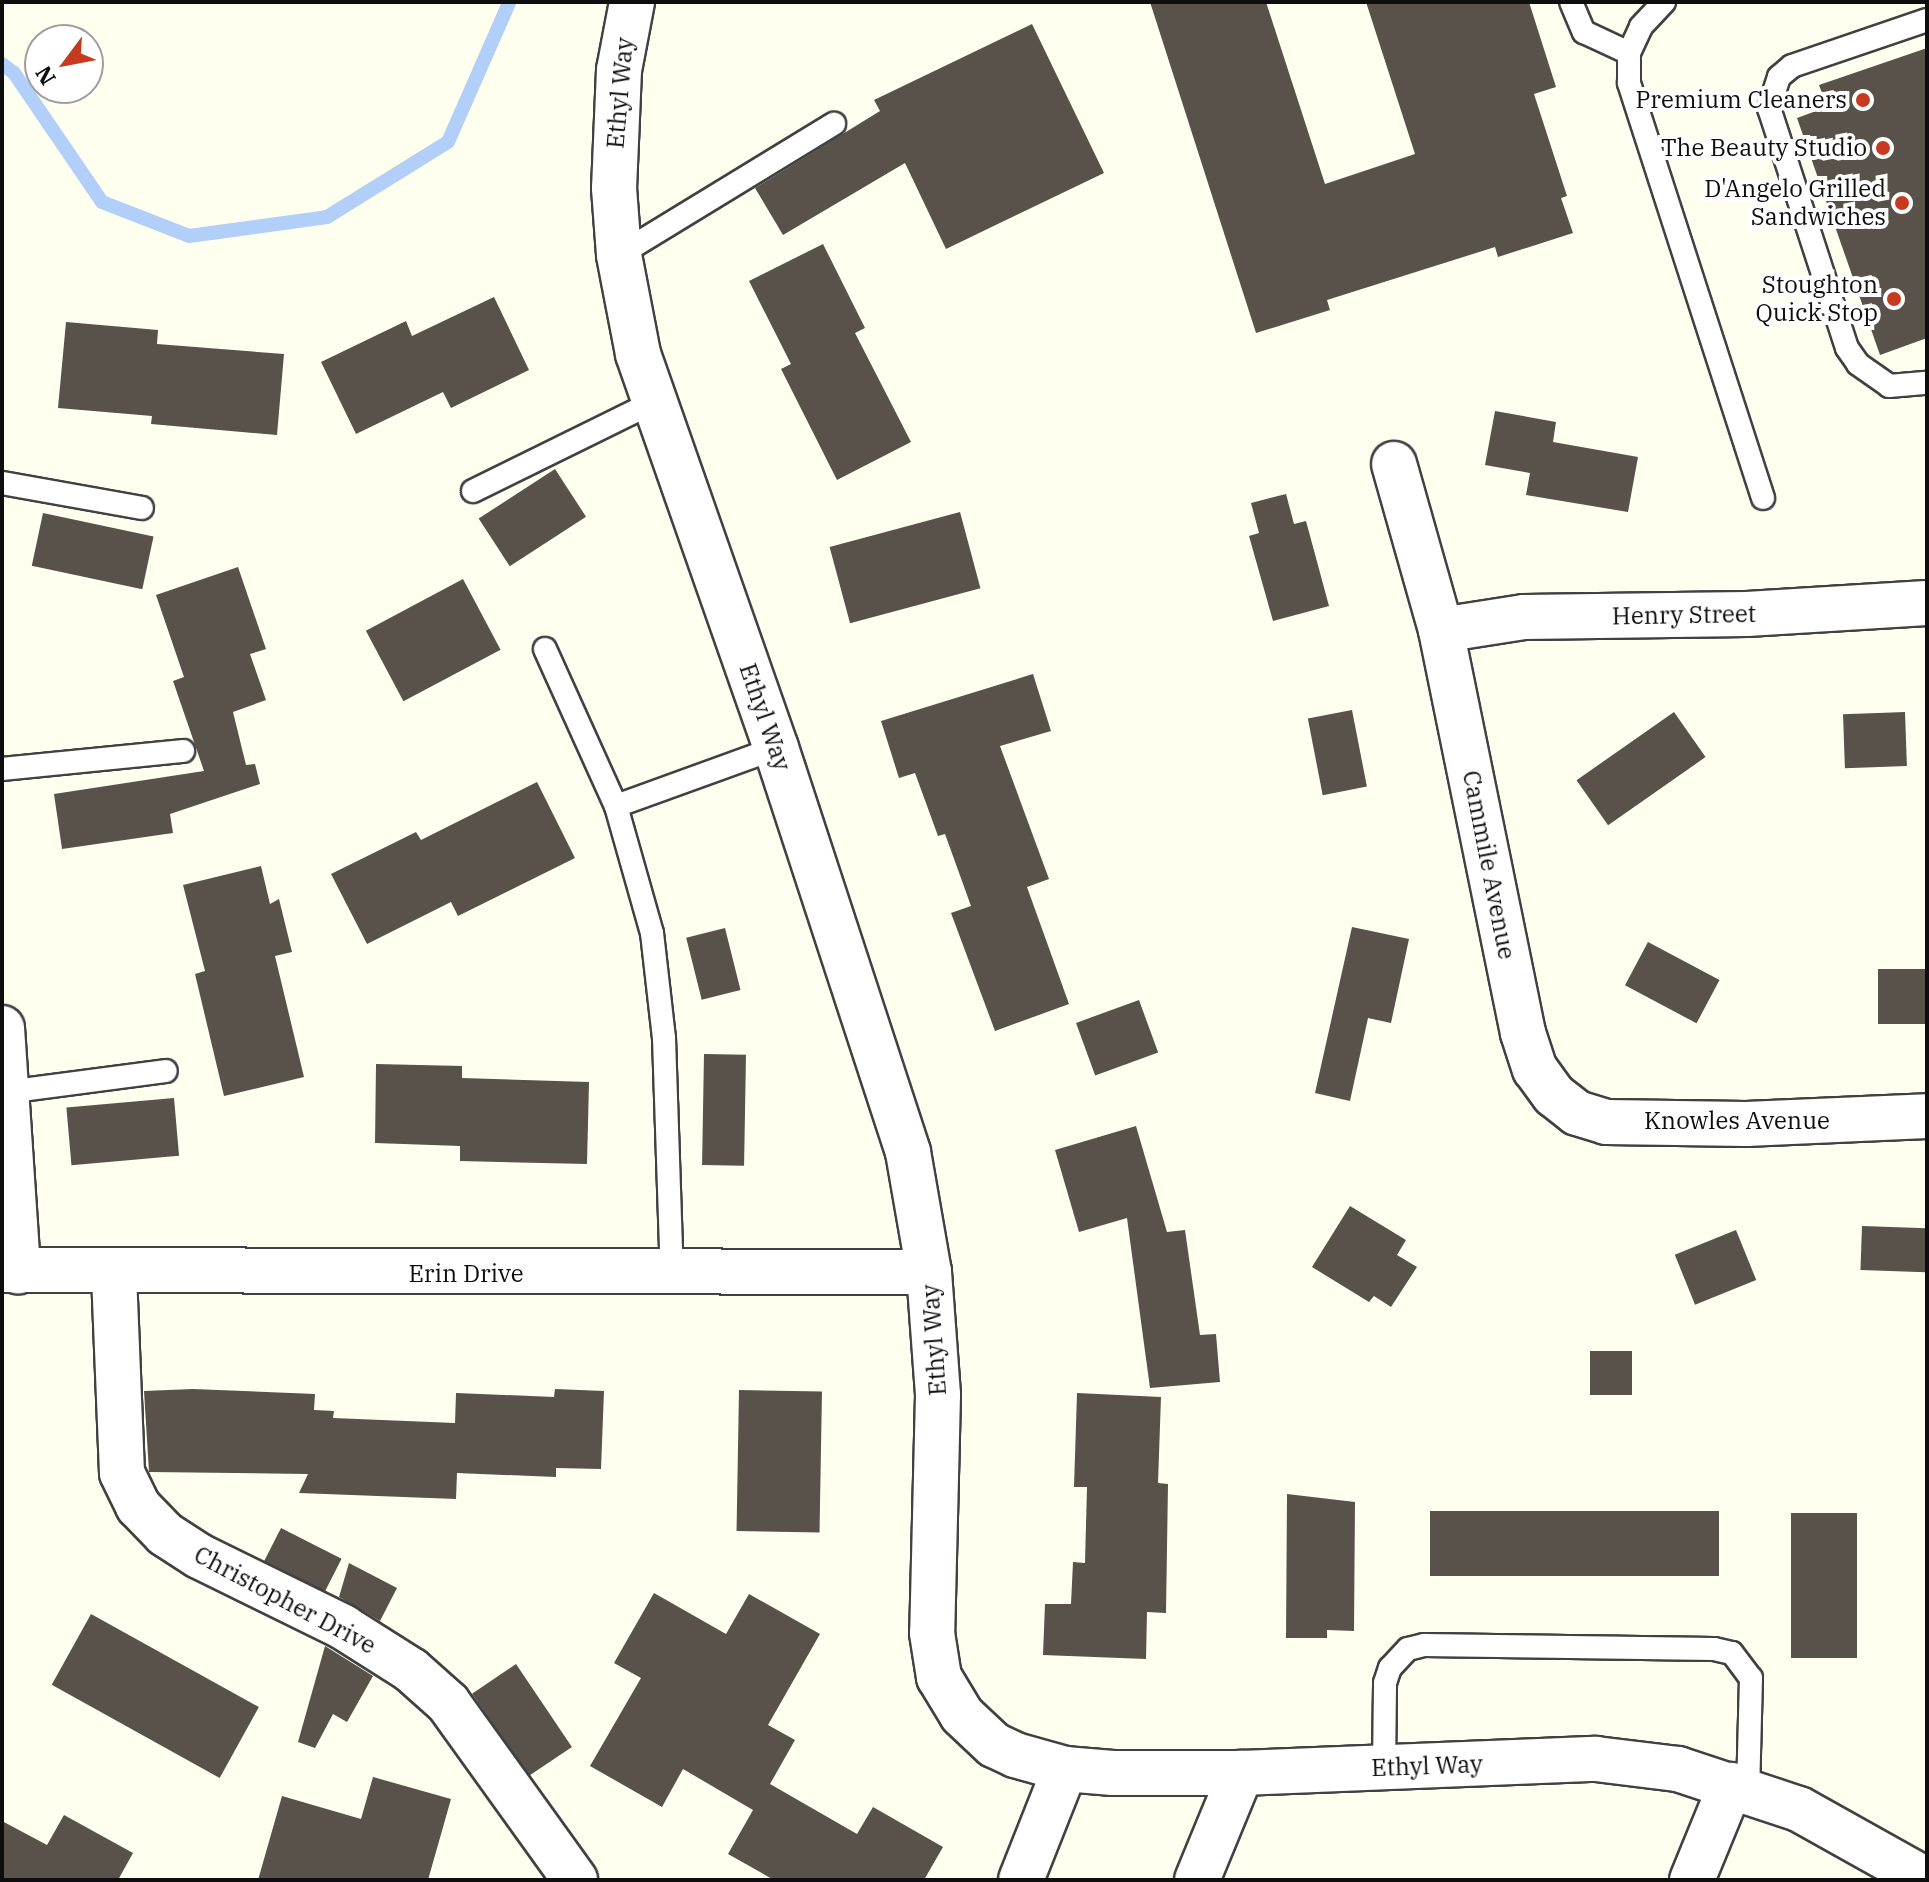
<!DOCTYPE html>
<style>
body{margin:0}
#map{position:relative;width:1929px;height:1882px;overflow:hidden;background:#ffffef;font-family:"IBM Plex Serif",serif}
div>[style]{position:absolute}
.stream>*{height:14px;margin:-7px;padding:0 7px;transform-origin:7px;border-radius:7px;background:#b1cff9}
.building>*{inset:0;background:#58524a;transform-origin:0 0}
.roads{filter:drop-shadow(2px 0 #414141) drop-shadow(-2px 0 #414141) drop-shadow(0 2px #414141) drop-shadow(0 -2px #414141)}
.service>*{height:22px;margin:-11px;padding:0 11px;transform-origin:11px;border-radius:11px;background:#fff}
.minor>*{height:44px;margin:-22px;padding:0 22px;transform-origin:22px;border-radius:22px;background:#fff}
.dots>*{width:22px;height:22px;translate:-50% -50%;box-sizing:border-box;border:4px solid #fff;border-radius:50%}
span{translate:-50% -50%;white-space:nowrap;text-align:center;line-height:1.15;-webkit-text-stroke:8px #fff;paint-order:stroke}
.street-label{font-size:24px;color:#0e0e0e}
.poi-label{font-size:24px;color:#0e0e0e}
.right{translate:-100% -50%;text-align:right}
.frame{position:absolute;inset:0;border:4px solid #0e0e0e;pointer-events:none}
.north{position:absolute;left:24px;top:24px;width:80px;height:80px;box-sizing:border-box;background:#fff;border:2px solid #9f9f9f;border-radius:50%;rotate:238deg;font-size:22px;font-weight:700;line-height:32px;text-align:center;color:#0e0e0e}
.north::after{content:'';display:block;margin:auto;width:28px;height:36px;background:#c63b1f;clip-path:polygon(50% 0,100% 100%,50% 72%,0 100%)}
</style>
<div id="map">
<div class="stream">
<i style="left:2px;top:64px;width:15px;rotate:37deg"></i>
<i style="left:14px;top:73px;width:156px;rotate:55.7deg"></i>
<i style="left:102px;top:202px;width:93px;rotate:21.3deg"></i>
<i style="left:189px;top:236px;width:139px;rotate:-7.8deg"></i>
<i style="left:327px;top:217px;width:142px;rotate:-31.8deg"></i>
<i style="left:448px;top:142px;width:152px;rotate:-66.3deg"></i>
</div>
<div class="building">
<i style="clip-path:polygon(1150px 2px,1266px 2px,1325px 184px,1415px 154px,1366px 2px,1529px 2px,1556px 87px,1534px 94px,1567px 196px,1561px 198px,1573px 233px,1498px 257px,1495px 247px,1327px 300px,1330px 310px,1256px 333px)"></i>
<i style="clip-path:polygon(1032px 24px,1104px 173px,946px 249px,905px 163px,783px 235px,755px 188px,880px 111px,874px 100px)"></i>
<i style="clip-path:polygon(1927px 48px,1927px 338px,1880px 355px,1797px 118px,1827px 107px,1819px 85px)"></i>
<i style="clip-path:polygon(823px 244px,865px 328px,855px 333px,911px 442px,837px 480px,781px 369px,791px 364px,749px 281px)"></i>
<i style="clip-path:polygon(494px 297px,529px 370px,451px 408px,443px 392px,356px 434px,321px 362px,406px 321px,412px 336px)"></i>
<i style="clip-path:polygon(66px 322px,158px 330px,157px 344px,284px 354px,277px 435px,151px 424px,152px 416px,58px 408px)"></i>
<i style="clip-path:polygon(1495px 411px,1556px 422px,1553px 442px,1638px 457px,1628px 512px,1526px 495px,1530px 473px,1485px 465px)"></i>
<i style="left:555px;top:469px;width:57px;height:91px;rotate:57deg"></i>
<i style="clip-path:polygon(1286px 494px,1294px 524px,1306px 521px,1329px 606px,1273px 621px,1249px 536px,1259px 533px,1251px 503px)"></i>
<i style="left:960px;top:512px;width:79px;height:135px;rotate:75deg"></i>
<i style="left:43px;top:513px;width:113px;height:54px;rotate:12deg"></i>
<i style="clip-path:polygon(238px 567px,266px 649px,250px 654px,266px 700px,233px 712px,246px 765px,255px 764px,260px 784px,170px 814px,173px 833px,62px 849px,54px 794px,204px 771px,173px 681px,184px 677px,156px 595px)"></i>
<i style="left:463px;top:579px;width:80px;height:110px;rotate:62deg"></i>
<i style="clip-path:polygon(1033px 674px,1051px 731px,1000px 746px,1049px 879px,1027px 887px,1069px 1004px,995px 1031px,951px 913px,971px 906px,945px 834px,938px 836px,915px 773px,899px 778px,881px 721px)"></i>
<i style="left:1352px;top:710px;width:78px;height:45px;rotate:79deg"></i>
<i style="left:1674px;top:712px;width:55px;height:119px;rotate:55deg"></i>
<i style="left:1905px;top:712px;width:54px;height:62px;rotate:88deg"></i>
<i style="clip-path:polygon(537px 782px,575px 858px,458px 916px,451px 902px,367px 944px,331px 874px,416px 832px,421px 840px)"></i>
<i style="clip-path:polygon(261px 866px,270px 904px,279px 899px,292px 952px,275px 956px,304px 1077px,224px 1096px,195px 974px,205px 971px,183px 885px)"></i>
<i style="clip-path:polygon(1352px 927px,1409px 939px,1391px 1023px,1368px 1018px,1350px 1101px,1315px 1093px)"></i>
<i style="left:725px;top:928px;width:64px;height:40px;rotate:76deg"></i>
<i style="left:1648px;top:942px;width:81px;height:49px;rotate:28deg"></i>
<i style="left:1927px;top:969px;width:55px;height:49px;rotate:90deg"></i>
<i style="left:1139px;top:1000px;width:56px;height:67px;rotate:70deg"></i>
<i style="left:704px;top:1054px;width:42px;height:111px;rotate:1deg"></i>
<i style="clip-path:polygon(376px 1064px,462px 1066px,462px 1078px,589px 1082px,587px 1164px,460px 1161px,460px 1146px,375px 1143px)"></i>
<i style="left:174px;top:1098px;width:58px;height:108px;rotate:85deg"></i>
<i style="clip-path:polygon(1136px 1126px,1167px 1232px,1185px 1230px,1200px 1335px,1216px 1334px,1220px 1382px,1150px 1388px,1127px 1218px,1079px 1232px,1055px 1150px)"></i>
<i style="clip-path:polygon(1350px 1206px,1406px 1240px,1397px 1255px,1417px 1267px,1391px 1307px,1374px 1296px,1369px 1302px,1312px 1267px)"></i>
<i style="left:1862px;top:1226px;width:65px;height:44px;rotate:2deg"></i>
<i style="left:1736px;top:1230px;width:54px;height:66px;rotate:68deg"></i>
<i style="left:1590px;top:1351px;width:42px;height:44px"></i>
<i style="clip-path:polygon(193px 1389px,315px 1394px,314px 1410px,334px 1411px,333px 1418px,455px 1423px,456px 1393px,554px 1397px,555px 1389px,604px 1391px,601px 1469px,556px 1468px,556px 1477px,457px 1473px,456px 1499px,299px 1493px,308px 1474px,149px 1472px,144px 1391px)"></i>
<i style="left:739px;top:1390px;width:83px;height:141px;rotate:1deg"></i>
<i style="clip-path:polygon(1077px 1393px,1161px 1397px,1158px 1483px,1168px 1484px,1166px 1613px,1147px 1612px,1146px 1659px,1043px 1655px,1045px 1604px,1071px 1604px,1073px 1562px,1085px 1563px,1087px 1487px,1074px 1487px)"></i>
<i style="clip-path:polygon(1287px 1494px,1355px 1502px,1354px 1631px,1327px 1630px,1327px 1638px,1286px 1638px)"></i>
<i style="left:1430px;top:1511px;width:289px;height:65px"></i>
<i style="left:1791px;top:1513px;width:66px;height:145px"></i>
<i style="left:281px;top:1528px;width:68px;height:37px;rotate:27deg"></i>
<i style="clip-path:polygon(349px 1563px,397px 1588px,380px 1621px,339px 1597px)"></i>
<i style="clip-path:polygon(654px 1593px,726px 1634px,749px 1594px,820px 1634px,768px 1725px,795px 1740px,770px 1784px,857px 1834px,873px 1807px,943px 1847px,924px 1880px,774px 1880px,728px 1854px,753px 1810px,683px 1769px,662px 1807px,590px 1766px,641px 1678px,614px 1663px)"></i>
<i style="left:91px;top:1614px;width:192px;height:81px;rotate:29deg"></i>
<i style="clip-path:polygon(325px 1646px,373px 1676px,347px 1722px,333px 1714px,315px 1748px,298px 1742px)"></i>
<i style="left:516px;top:1664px;width:100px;height:53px;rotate:56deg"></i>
<i style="clip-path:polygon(373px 1777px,451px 1799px,428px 1880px,258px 1880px,282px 1796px,361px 1819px)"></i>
<i style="clip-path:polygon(64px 1815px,133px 1853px,118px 1880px,2px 1880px,2px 1821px,47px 1845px)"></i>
</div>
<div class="roads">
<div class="service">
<i style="left:1571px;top:2px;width:33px;rotate:67deg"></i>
<i style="left:1584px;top:32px;width:50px;rotate:25deg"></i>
<i style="left:1664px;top:2px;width:34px;rotate:133deg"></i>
<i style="left:1641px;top:27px;width:29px;rotate:115deg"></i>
<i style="left:1629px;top:53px;width:30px;rotate:90deg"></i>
<i style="left:1629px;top:83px;width:436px;rotate:72.1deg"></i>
<i style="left:1927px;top:20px;width:143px;rotate:161.2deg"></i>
<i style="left:1792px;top:66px;width:17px;rotate:140deg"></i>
<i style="left:1779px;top:77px;width:33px;rotate:108deg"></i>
<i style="left:1769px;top:108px;width:252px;rotate:72deg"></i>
<i style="left:1847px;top:348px;width:19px;rotate:55deg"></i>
<i style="left:1858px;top:364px;width:38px;rotate:35deg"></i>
<i style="left:1889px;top:386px;width:38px;rotate:-5deg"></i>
<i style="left:619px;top:255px;width:252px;rotate:-31.4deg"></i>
<i style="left:2px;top:483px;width:142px;rotate:10.1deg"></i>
<i style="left:473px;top:491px;width:202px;rotate:-26.2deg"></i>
<i style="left:545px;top:649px;width:172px;rotate:65.7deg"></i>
<i style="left:616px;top:806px;width:170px;rotate:-19.9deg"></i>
<i style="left:2px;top:769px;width:182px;rotate:-5.7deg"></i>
<i style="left:616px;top:806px;width:132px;rotate:74.2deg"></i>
<i style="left:652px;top:933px;width:106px;rotate:83.5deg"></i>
<i style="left:664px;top:1038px;width:236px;rotate:88.1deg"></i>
<i style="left:6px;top:1092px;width:161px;rotate:-7.5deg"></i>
<i style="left:1384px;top:1768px;width:85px;rotate:-89.3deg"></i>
<i style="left:1385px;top:1683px;width:16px;rotate:-72deg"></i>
<i style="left:1390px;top:1668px;width:26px;rotate:-47deg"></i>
<i style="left:1408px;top:1649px;width:16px;rotate:-14deg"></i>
<i style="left:1424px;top:1645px;width:290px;rotate:0.8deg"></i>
<i style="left:1714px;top:1649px;width:18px;rotate:13deg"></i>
<i style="left:1732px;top:1653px;width:31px;rotate:53deg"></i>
<i style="left:1751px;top:1678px;width:113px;rotate:91.5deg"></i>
</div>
<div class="minor">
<i style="left:632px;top:2px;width:69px;rotate:100.8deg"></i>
<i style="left:619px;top:70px;width:118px;rotate:92.4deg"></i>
<i style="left:614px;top:188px;width:67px;rotate:85.7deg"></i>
<i style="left:619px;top:255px;width:101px;rotate:79.1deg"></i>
<i style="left:638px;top:354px;width:417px;rotate:70.7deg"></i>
<i style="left:776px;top:748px;width:425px;rotate:71.9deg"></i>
<i style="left:908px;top:1152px;width:122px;rotate:80.1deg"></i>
<i style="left:929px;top:1272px;width:123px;rotate:85.8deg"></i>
<i style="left:938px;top:1395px;width:238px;rotate:91.4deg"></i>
<i style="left:932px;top:1633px;width:45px;rotate:81deg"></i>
<i style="left:939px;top:1677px;width:44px;rotate:58.8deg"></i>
<i style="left:962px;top:1715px;width:44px;rotate:43.2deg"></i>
<i style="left:994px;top:1745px;width:23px;rotate:25deg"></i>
<i style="left:1015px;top:1755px;width:52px;rotate:15.6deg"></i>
<i style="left:1065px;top:1769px;width:48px;rotate:4.8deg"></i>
<i style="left:1113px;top:1773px;width:128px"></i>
<i style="left:1241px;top:1773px;width:355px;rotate:-2.3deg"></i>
<i style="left:1596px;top:1759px;width:83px;rotate:7deg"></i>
<i style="left:1678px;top:1769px;width:127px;rotate:18.3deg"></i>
<i style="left:1799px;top:1809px;width:145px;rotate:29.2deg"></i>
<i style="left:1394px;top:464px;width:173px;rotate:74.2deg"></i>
<i style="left:1441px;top:630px;width:411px;rotate:78.5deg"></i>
<i style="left:1523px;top:1033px;width:38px;rotate:72deg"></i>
<i style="left:1535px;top:1069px;width:32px;rotate:54deg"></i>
<i style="left:1554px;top:1095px;width:29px;rotate:38deg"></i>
<i style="left:1577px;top:1113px;width:30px;rotate:17deg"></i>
<i style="left:1606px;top:1122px;width:140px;rotate:0.8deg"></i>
<i style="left:1746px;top:1124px;width:181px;rotate:-2.5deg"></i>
<i style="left:1441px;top:630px;width:84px;rotate:-8.9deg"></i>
<i style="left:1524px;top:617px;width:223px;rotate:-0.8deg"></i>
<i style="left:1747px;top:614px;width:180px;rotate:-3.5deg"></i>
<i style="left:2px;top:1028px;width:244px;rotate:86.2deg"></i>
<i style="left:2px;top:1270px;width:927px;rotate:0.12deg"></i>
<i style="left:114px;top:1274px;width:199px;rotate:87.7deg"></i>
<i style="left:122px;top:1473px;width:37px;rotate:64deg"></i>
<i style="left:138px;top:1506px;width:39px;rotate:46deg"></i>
<i style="left:165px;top:1534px;width:40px;rotate:32.9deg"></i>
<i style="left:199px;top:1556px;width:161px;rotate:26.2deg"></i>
<i style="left:343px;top:1627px;width:80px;rotate:32.3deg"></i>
<i style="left:411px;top:1670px;width:50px;rotate:41.7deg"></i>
<i style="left:448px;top:1703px;width:218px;rotate:54.3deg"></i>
<i style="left:1021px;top:1880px;width:119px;rotate:-68.4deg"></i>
<i style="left:1197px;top:1880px;width:116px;rotate:-67.6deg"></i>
<i style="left:1692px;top:1880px;width:103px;rotate:-67.7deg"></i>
</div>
</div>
<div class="dots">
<i style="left:1863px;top:100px;background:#c63b1f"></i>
<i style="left:1883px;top:148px;background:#c63b1f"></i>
<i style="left:1902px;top:203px;background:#c63b1f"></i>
<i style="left:1894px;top:299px;background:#c63b1f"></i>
</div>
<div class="street-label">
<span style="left:620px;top:93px;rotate:-85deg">Ethyl Way</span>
<span style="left:1684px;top:615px;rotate:-1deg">Henry Street</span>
<span style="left:765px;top:717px;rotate:71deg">Ethyl Way</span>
<span style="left:1489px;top:865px;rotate:79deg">Cammile Avenue</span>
<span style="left:1737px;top:1121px">Knowles Avenue</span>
<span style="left:466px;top:1274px">Erin Drive</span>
<span style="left:934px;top:1340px;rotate:-94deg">Ethyl Way</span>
<span style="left:285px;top:1600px;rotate:28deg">Christopher Drive</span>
<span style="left:1427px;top:1766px;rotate:-2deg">Ethyl Way</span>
</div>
<div class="poi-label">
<span class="right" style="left:1847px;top:100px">Premium Cleaners</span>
<span class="right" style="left:1867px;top:148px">The Beauty Studio</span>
<span class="right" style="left:1886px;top:203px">D'Angelo Grilled<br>Sandwiches</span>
<span class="right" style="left:1878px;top:299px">Stoughton<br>Quick Stop</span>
</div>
<div class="frame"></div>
<div class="north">N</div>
</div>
